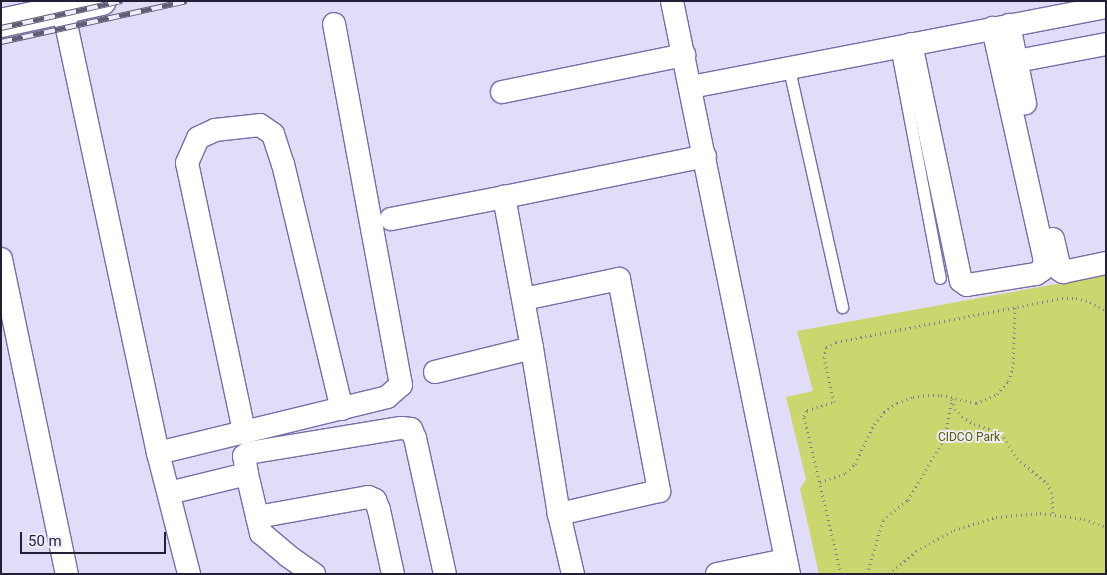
<!DOCTYPE html>
<style>
body{margin:0}
#map{position:relative;width:1107px;height:575px;overflow:hidden;background:#e1dcf7;font-family:Roboto,sans-serif}
div>[style]{position:absolute}
.green>*{inset:0;background:#ccd66f}
.path>*{height:3px;margin-top:-1.5px;transform-origin:0;background:repeating-linear-gradient(90deg,#827c96 0 1px,transparent 0 5px)}
.roads{filter:drop-shadow(1px 0 #796ca7) drop-shadow(-1px 0 #796ca7) drop-shadow(0 1px #796ca7) drop-shadow(0 -1px #796ca7)}
.lane>*{height:11px;margin:-5.5px;padding:0 5.5px;transform-origin:5.5px;border-radius:5.5px;background:#fff}
.street>*{height:22px;margin:-11px;padding:0 11px;transform-origin:11px;border-radius:11px;background:#fff}
.secondary>*{height:28px;margin:-14px;padding:0 14px;transform-origin:14px;border-radius:14px;background:#fff}
.rail>*{height:5.5px;margin-top:-2.75px;transform-origin:0;background:repeating-linear-gradient(90deg,#eeecf9 0 11px,#615c75 0 22px);box-sizing:border-box;border-block:1px solid #615c75}
span{translate:-50% -50%;white-space:nowrap;text-align:center;line-height:1.15;-webkit-text-stroke:4px #eeecf9;paint-order:stroke}
.park-label{font-size:12px;color:#575c00}
.frame{position:absolute;inset:0;border:2px solid #231d35;pointer-events:none}
.scale{position:absolute;left:20px;top:532px;width:146px;height:22px;box-sizing:border-box;border:2px solid #231d35;border-top:0;padding-left:6px;font-size:15px;line-height:18px;white-space:nowrap;color:#231d35;-webkit-text-stroke:4px #eeecf9;paint-order:stroke}
</style>
<div id="map">
<div class="green">
<i style="clip-path:polygon(1106px 275px,1106px 574px,819px 574px,800px 489px,806px 479px,786px 397px,813px 391px,797px 331px)"></i>
</div>
<div class="path">
<i style="left:820px;top:482px;width:28px;rotate:-19deg"></i>
<i style="left:846px;top:473px;width:13px;rotate:-45deg"></i>
<i style="left:855px;top:464px;width:44px;rotate:-64.6deg"></i>
<i style="left:874px;top:424px;width:16px;rotate:-50deg"></i>
<i style="left:884px;top:412px;width:16px;rotate:-35deg"></i>
<i style="left:897px;top:403px;width:17px;rotate:-21deg"></i>
<i style="left:913px;top:397px;width:15px;rotate:-8deg"></i>
<i style="left:928px;top:395px;width:13px"></i>
<i style="left:941px;top:395px;width:36px;rotate:13deg"></i>
<i style="left:976px;top:403px;width:23px;rotate:-23deg"></i>
<i style="left:997px;top:394px;width:17px;rotate:-50deg"></i>
<i style="left:1008px;top:381px;width:14px;rotate:-69deg"></i>
<i style="left:1013px;top:368px;width:61px;rotate:-88.1deg"></i>
<i style="left:841px;top:574px;width:162px;rotate:-103.2deg"></i>
<i style="left:804px;top:416px;width:7px;rotate:-63deg"></i>
<i style="left:807px;top:410px;width:28px;rotate:-17deg"></i>
<i style="left:834px;top:402px;width:45px;rotate:-102.8deg"></i>
<i style="left:824px;top:358px;width:11px;rotate:-80deg"></i>
<i style="left:826px;top:347px;width:11px;rotate:-27deg"></i>
<i style="left:836px;top:342px;width:230px;rotate:-11deg"></i>
<i style="left:1062px;top:298px;width:14px"></i>
<i style="left:1076px;top:298px;width:15px;rotate:16deg"></i>
<i style="left:1090px;top:302px;width:18px;rotate:29deg"></i>
<i style="left:867px;top:574px;width:56px;rotate:-73.5deg"></i>
<i style="left:883px;top:520px;width:32px;rotate:-39deg"></i>
<i style="left:908px;top:500px;width:72px;rotate:-59.2deg"></i>
<i style="left:945px;top:438px;width:40px;rotate:-80deg"></i>
<i style="left:952px;top:399px;width:10px;rotate:73deg"></i>
<i style="left:955px;top:409px;width:10px;rotate:45deg"></i>
<i style="left:962px;top:416px;width:14px;rotate:34deg"></i>
<i style="left:974px;top:424px;width:28px;rotate:18deg"></i>
<i style="left:1001px;top:433px;width:30px;rotate:57deg"></i>
<i style="left:1017px;top:458px;width:39px;rotate:40deg"></i>
<i style="left:1047px;top:483px;width:10px;rotate:61deg"></i>
<i style="left:1052px;top:492px;width:23px;rotate:88deg"></i>
<i style="left:889px;top:574px;width:35px;rotate:-40deg"></i>
<i style="left:916px;top:551px;width:43px;rotate:-28.9deg"></i>
<i style="left:954px;top:530px;width:44px;rotate:-17.2deg"></i>
<i style="left:996px;top:517px;width:44px;rotate:-5.2deg"></i>
<i style="left:1040px;top:513px;width:44px;rotate:7.8deg"></i>
<i style="left:1084px;top:519px;width:23px;rotate:20deg"></i>
</div>
<div class="roads">
<div class="lane">
<i style="left:896px;top:46px;width:236px;rotate:79.3deg"></i>
<i style="left:789px;top:69px;width:244px;rotate:77.4deg"></i>
</div>
<div class="street">
<i style="left:672px;top:1px;width:585px;rotate:78.46deg"></i>
<i style="left:63px;top:10px;width:453px;rotate:77.9deg"></i>
<i style="left:158px;top:453px;width:125px;rotate:75.6deg"></i>
<i style="left:1009px;top:25px;width:80px;rotate:78.4deg"></i>
<i style="left:911px;top:44px;width:242px;rotate:78.1deg"></i>
<i style="left:961px;top:281px;width:7px;rotate:34deg"></i>
<i style="left:967px;top:285px;width:70px;rotate:-9.1deg"></i>
<i style="left:1036px;top:274px;width:7px;rotate:-34deg"></i>
<i style="left:1042px;top:270px;width:9px;rotate:-72deg"></i>
<i style="left:1045px;top:261px;width:239px;rotate:-102.6deg"></i>
<i style="left:1017px;top:61px;width:91px;rotate:-10.8deg"></i>
<i style="left:691px;top:87px;width:423px;rotate:-10.9deg"></i>
<i style="left:502px;top:92px;width:186px;rotate:-11.5deg"></i>
<i style="left:391px;top:219px;width:115px;rotate:-11deg"></i>
<i style="left:1053px;top:239px;width:32px;rotate:77deg"></i>
<i style="left:1060px;top:270px;width:4px;rotate:34deg"></i>
<i style="left:1063px;top:272px;width:44px;rotate:-11.8deg"></i>
<i style="left:1px;top:259px;width:322px;rotate:78.2deg"></i>
<i style="left:524px;top:299px;width:97px;rotate:-11.9deg"></i>
<i style="left:619px;top:279px;width:216px;rotate:79.3deg"></i>
<i style="left:659px;top:491px;width:103px;rotate:167deg"></i>
<i style="left:532px;top:348px;width:168px;rotate:80.8deg"></i>
<i style="left:559px;top:514px;width:62px;rotate:76.9deg"></i>
<i style="left:435px;top:372px;width:100px;rotate:-13.9deg"></i>
<i style="left:532px;top:348px;width:154px;rotate:-100.5deg"></i>
<i style="left:504px;top:197px;width:205px;rotate:-11.5deg"></i>
<i style="left:244px;top:431px;width:274px;rotate:-102deg"></i>
<i style="left:187px;top:163px;width:27px;rotate:-66deg"></i>
<i style="left:198px;top:138px;width:19px;rotate:-25deg"></i>
<i style="left:215px;top:130px;width:45px;rotate:-6.3deg"></i>
<i style="left:260px;top:125px;width:16px;rotate:35deg"></i>
<i style="left:273px;top:134px;width:32px;rotate:72deg"></i>
<i style="left:283px;top:164px;width:252px;rotate:76.5deg"></i>
<i style="left:158px;top:453px;width:236px;rotate:-13.7deg"></i>
<i style="left:387px;top:397px;width:18px;rotate:-41deg"></i>
<i style="left:401px;top:385px;width:367px;rotate:-100.5deg"></i>
<i style="left:247px;top:474px;width:61px;rotate:76.7deg"></i>
<i style="left:261px;top:533px;width:35px;rotate:40deg"></i>
<i style="left:288px;top:556px;width:32px;rotate:35deg"></i>
<i style="left:169px;top:493px;width:80px;rotate:-13.7deg"></i>
<i style="left:247px;top:474px;width:18px;rotate:-99deg"></i>
<i style="left:244px;top:456px;width:5px;rotate:-37deg"></i>
<i style="left:248px;top:453px;width:155px;rotate:-9.3deg"></i>
<i style="left:401px;top:428px;width:10px;rotate:6deg"></i>
<i style="left:411px;top:429px;width:10px;rotate:66deg"></i>
<i style="left:415px;top:438px;width:139px;rotate:77.6deg"></i>
<i style="left:257px;top:517px;width:113px;rotate:-10.2deg"></i>
<i style="left:368px;top:497px;width:8px;rotate:23deg"></i>
<i style="left:375px;top:500px;width:11px;rotate:68deg"></i>
<i style="left:379px;top:510px;width:66px;rotate:77.7deg"></i>
<i style="left:717px;top:574px;width:70px;rotate:-11.5deg"></i>
</div>
<div class="secondary">
<i style="left:1px;top:23px;width:103px;rotate:-12.3deg"></i>
</div>
</div>
<div class="rail">
<i style="left:1px;top:28px;width:124px;rotate:-12.6deg"></i>
<i style="left:1px;top:42px;width:190px;rotate:-12.4deg"></i>
</div>
<div class="park-label">
<span style="left:969px;top:438px">CIDCO Park</span>
</div>
<div class="frame"></div>
<div class="scale">50 m</div>
</div>
